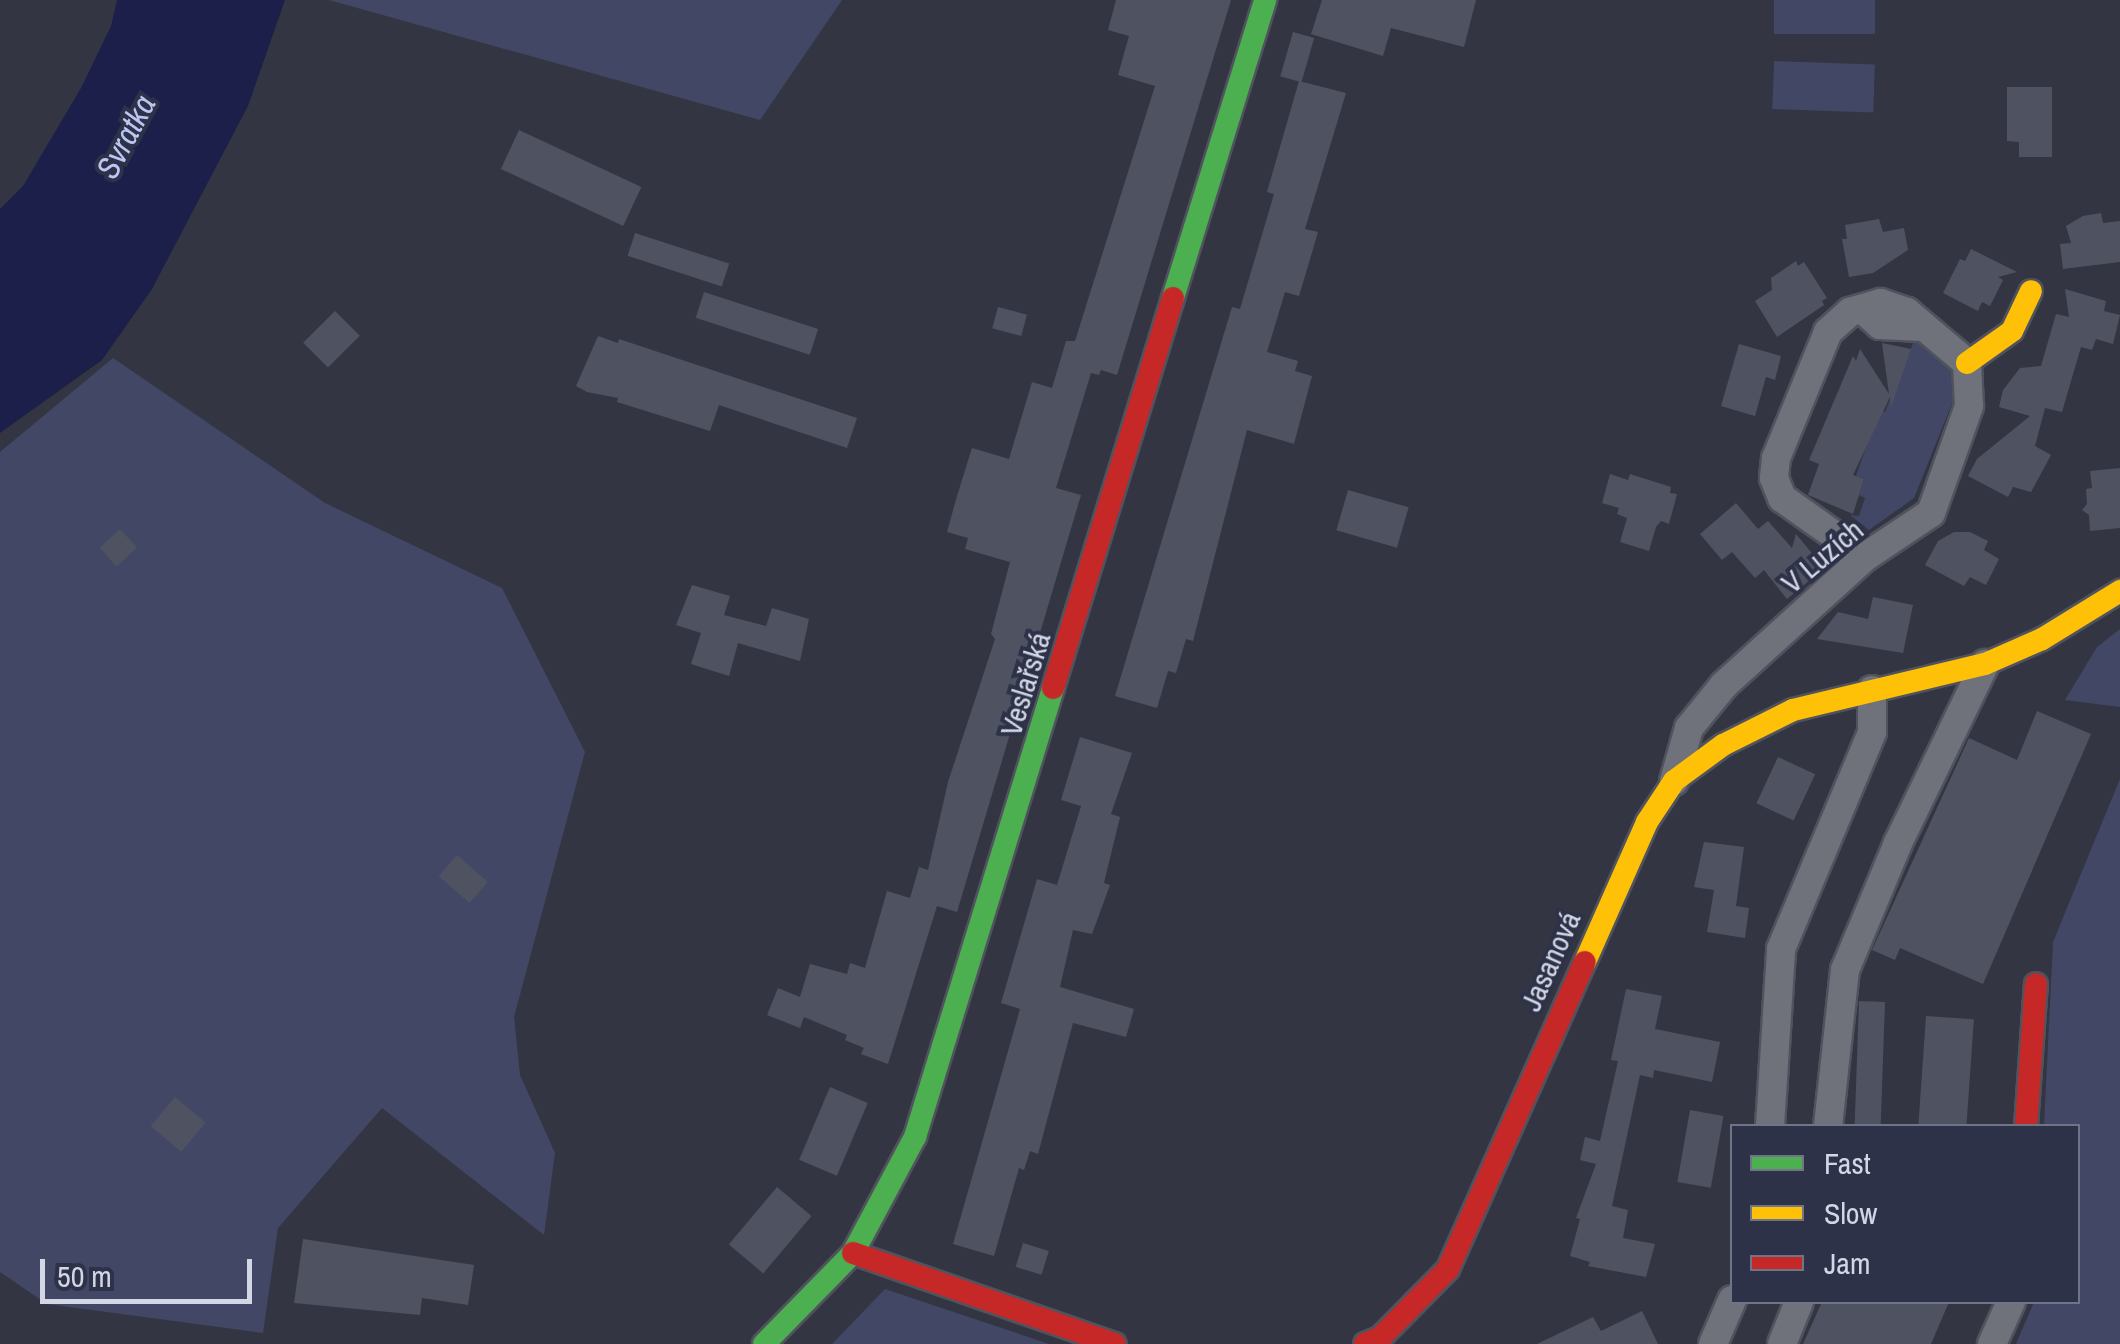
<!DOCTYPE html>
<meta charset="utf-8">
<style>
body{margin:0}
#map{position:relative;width:2120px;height:1344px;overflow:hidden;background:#333642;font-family:"Archivo Narrow",sans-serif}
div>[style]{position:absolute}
.green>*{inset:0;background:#424765;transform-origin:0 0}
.water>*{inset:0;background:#1b1f49}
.building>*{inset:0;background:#4f5261;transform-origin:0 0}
.roads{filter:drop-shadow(2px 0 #50535e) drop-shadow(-2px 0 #50535e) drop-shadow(0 2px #50535e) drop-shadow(0 -2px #50535e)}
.street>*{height:28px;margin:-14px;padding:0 14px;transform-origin:14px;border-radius:14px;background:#6f727b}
.fast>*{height:22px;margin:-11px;padding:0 11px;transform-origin:11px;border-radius:11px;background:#4caf50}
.slow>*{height:22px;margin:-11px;padding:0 11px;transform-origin:11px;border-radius:11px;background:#ffc107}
.jam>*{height:22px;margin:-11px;padding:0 11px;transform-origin:11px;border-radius:11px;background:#c62828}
span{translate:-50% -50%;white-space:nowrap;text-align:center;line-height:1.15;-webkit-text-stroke:8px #2d3248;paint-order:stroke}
.street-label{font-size:30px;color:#d3d7e5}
.water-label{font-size:32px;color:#bcc6f5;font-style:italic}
.legend{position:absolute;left:1730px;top:1124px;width:350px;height:180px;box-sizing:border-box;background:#2d3248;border:2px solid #6f7487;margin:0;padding:12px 18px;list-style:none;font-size:30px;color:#d3d7e5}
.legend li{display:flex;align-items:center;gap:20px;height:50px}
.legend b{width:50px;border:2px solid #6f7487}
.scale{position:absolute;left:40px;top:1259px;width:212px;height:45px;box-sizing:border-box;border:5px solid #d3d7e5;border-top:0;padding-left:12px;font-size:30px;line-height:35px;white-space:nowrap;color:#d3d7e5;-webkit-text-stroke:8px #2d3248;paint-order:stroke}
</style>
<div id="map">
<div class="green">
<i style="clip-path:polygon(329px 0,842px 0,760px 120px)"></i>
<i style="left:1774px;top:0;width:101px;height:34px"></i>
<i style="left:1774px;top:61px;width:101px;height:48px;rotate:2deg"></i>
<i style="clip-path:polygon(1914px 341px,1943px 355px,1954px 377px,1953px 401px,1914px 498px,1869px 530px,1850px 515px,1859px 516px,1865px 498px,1859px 495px,1864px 479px,1856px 476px,1879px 410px,1885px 412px)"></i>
<i style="clip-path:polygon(113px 358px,325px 503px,502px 588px,585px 752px,514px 1017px,520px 1075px,555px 1153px,544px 1235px,382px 1108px,278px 1228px,263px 1333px,47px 1304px,0 1272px,0 452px)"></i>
<i style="clip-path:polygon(2120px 629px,2120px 707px,2065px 700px,2097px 647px)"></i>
<i style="clip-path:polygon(2120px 779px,2120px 1344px,2016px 1344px,2034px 1302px,2078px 1302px,2078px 1126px,2044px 1126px,2053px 942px)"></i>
<i style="clip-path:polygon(885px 1289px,1049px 1344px,832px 1344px)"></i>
</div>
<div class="water">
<i style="clip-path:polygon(117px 0,285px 0,248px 106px,152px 289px,102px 360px,0 433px,0 209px,23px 186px,81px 88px,111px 26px)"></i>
</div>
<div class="building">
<i style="clip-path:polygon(1116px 0,1231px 0,1117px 375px,1101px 370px,1099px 375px,1091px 373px,1056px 488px,1081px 495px,957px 912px,937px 906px,888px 1064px,861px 1054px,864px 1048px,845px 1040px,847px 1035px,804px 1017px,800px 1028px,767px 1015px,778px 988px,800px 997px,810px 964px,847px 974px,850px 963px,865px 968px,887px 891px,910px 898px,919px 867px,928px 870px,948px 782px,995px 639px,991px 634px,1010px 562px,965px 549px,968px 538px,947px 532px,957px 496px,972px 448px,1009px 459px,1032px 382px,1052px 388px,1066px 341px,1075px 341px,1155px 86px,1118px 75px,1129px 36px,1108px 30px)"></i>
<i style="clip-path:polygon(1322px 0,1476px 0,1464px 47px,1391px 28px,1383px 56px,1311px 34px)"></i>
<i style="left:1293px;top:32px;width:22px;height:46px;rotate:16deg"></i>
<i style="clip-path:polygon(1299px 81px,1346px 93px,1305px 229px,1318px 232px,1308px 266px,1299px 296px,1285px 292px,1267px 352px,1298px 361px,1295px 371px,1312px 376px,1294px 444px,1247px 430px,1193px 641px,1186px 639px,1176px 673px,1168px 671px,1157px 708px,1115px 696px,1232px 307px,1240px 309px,1274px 194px,1267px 192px)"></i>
<i style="clip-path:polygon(2007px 87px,2052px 87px,2052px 157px,2019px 157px,2019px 142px,2007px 141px)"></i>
<i style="left:519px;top:130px;width:135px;height:43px;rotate:25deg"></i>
<i style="clip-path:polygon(2101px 213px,2103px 223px,2120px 221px,2120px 262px,2063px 269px,2060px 244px,2071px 243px,2066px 226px,2083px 216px)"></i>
<i style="clip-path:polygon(1879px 219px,1883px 232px,1904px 228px,1908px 250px,1873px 273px,1849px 277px,1842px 239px,1847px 239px,1845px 225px)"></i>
<i style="left:635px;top:233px;width:99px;height:24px;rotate:18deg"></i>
<i style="clip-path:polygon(1971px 249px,2017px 272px,1998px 277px,2003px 280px,1990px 306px,1982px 302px,1978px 311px,1943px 293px,1960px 259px,1965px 261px)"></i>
<i style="clip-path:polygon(1796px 261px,1798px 266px,1804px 262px,1827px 298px,1822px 301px,1824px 305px,1777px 337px,1755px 301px,1772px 290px,1771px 278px)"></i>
<i style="clip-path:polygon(2065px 289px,2106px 301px,2104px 311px,2120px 315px,2113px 344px,2096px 339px,2092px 350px,2081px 347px,2062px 412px,2045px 408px,2035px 446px,2051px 455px,2031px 492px,2013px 487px,2008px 497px,1968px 476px,1977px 459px,2030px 416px,1999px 407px,2003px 390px,2020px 368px,2041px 366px,2056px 314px,2069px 317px)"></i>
<i style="left:704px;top:292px;width:120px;height:27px;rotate:18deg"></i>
<i style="left:998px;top:307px;width:30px;height:22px;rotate:15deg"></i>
<i style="left:335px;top:311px;width:35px;height:45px;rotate:45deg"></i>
<i style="clip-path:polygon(598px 336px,618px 343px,619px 339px,857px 418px,847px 448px,719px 405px,710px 431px,617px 402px,618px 398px,587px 392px,576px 386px)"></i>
<i style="clip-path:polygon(1882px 343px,1911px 349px,1891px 407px,1890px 397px,1853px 475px,1864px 479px,1853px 514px,1808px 495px,1819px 464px,1809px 460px,1853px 356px,1856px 361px,1860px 349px,1889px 394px)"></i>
<i style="clip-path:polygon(1739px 344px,1781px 356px,1775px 380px,1766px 377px,1755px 416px,1721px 406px)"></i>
<i style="clip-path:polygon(2120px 468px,2120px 528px,2090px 531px,2089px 515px,2082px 510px,2087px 504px,2086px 489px,2092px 488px,2090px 471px)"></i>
<i style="clip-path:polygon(1610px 474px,1628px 480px,1630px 474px,1671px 487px,1670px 493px,1677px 494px,1669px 524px,1661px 521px,1656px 527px,1649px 551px,1620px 542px,1627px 518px,1617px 514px,1619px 508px,1602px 503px)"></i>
<i style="left:1348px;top:490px;width:63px;height:42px;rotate:16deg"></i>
<i style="clip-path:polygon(1736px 503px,1758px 529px,1768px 521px,1792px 548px,1796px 534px,1824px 568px,1787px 599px,1764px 570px,1755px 578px,1732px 552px,1722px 560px,1700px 534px)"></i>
<i style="left:120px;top:529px;width:25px;height:28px;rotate:47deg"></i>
<i style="clip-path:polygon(1954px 532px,1970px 532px,1988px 541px,1984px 550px,1999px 559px,1986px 585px,1970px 577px,1964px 586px,1925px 565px,1938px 541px)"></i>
<i style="clip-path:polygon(692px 585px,730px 596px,724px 615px,766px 626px,772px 608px,809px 619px,800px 661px,738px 643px,729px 676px,691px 664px,701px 633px,676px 625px)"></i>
<i style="clip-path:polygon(1873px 597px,1913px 605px,1903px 653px,1817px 639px,1838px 612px,1868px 619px)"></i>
<i style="clip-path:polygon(2037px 711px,2091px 734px,1983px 984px,1900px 948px,1895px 960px,1872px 950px,1969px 738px,2017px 760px)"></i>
<i style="clip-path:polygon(1080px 737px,1132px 753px,1111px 814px,1120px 817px,1104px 883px,1110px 885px,1092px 934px,1073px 930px,1060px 987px,1134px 1009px,1126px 1037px,1073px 1023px,1038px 1154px,1030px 1151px,1024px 1170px,1019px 1168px,994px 1256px,953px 1244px,1020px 1009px,1001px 1003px,1026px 917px,1037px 879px,1057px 885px,1081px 806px,1061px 800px)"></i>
<i style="left:1778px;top:757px;width:41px;height:51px;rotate:25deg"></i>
<i style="clip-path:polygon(1704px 842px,1744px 847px,1736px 906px,1749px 908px,1745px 938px,1707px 932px,1714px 890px,1694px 887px)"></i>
<i style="left:457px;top:855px;width:41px;height:28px;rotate:41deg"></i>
<i style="clip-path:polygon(1626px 989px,1662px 996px,1655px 1029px,1720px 1042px,1712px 1082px,1654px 1070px,1653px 1078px,1640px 1075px,1612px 1206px,1628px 1210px,1623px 1238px,1655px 1244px,1646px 1277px,1588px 1266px,1590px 1262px,1570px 1256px,1580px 1219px,1576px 1218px,1596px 1164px,1580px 1160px,1585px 1137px,1600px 1141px,1618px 1061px,1611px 1060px)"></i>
<i style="left:1859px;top:1001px;width:26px;height:125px;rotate:2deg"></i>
<i style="left:1926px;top:1016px;width:48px;height:110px;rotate:4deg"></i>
<i style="left:830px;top:1087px;width:41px;height:79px;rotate:23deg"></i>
<i style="left:175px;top:1097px;width:40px;height:38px;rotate:40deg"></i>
<i style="left:1690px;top:1110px;width:34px;height:73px;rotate:10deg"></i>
<i style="left:777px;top:1187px;width:45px;height:75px;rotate:40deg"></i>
<i style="clip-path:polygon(303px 1239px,474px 1265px,468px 1305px,422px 1298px,420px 1315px,294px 1303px)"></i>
<i style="left:1023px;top:1243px;width:27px;height:25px;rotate:17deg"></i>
<i style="clip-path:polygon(1822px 1302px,1949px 1302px,1931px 1344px,1803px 1344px)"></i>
<i style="clip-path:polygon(1642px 1311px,1658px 1344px,1537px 1344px,1593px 1317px,1601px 1331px)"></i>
</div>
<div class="roads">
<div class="street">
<i style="left:1863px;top:310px;width:23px;rotate:41deg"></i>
<i style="left:1880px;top:325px;width:42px;rotate:2.7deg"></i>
<i style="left:1674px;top:781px;width:55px;rotate:-74.2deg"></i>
<i style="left:1689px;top:728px;width:55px;rotate:-50.9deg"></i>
<i style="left:1724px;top:685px;width:190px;rotate:-42.2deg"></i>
<i style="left:1865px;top:557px;width:79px;rotate:-33.7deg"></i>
<i style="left:1931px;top:513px;width:114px;rotate:-70.4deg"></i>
<i style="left:1969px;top:406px;width:43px;rotate:-92.7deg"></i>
<i style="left:1967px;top:363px;width:79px;rotate:-139.6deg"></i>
<i style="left:1907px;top:312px;width:28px;rotate:-161deg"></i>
<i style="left:1881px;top:303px;width:32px;rotate:164deg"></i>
<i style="left:1850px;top:312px;width:30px;rotate:138deg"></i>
<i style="left:1828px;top:332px;width:136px;rotate:112.4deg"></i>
<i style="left:1776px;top:458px;width:20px;rotate:96deg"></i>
<i style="left:1774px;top:478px;width:22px;rotate:68deg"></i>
<i style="left:1782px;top:498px;width:71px;rotate:35.3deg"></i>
<i style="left:1770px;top:1126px;width:177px;rotate:-86.4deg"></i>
<i style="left:1781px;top:949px;width:235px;rotate:-67.2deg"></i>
<i style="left:1872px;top:732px;width:42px;rotate:-90deg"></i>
<i style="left:1828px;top:1126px;width:157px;rotate:-83.8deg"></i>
<i style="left:1845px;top:970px;width:138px;rotate:-67.3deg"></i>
<i style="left:1898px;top:843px;width:199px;rotate:-64.1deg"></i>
<i style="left:1713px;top:1344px;width:48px;rotate:-66.6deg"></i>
<i style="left:1782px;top:1344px;width:45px;rotate:-68deg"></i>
<i style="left:1992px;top:1344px;width:46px;rotate:-65.7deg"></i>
</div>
<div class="fast">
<i style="left:1173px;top:298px;width:312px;rotate:-72.8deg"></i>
<i style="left:764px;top:1344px;width:127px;rotate:-45.6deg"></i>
<i style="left:853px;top:1253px;width:132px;rotate:-61.9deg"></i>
<i style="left:915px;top:1137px;width:470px;rotate:-72.9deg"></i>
</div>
<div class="slow">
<i style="left:1967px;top:363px;width:55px;rotate:-35.4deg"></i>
<i style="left:2012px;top:331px;width:44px;rotate:-64.6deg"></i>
<i style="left:1585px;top:962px;width:153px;rotate:-66.1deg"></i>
<i style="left:1647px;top:822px;width:49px;rotate:-56.6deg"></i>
<i style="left:1674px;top:781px;width:61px;rotate:-36.3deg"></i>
<i style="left:1723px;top:745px;width:78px;rotate:-26.6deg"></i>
<i style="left:1793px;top:710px;width:197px;rotate:-13.5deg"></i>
<i style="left:1985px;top:664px;width:62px;rotate:-23.7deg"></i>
<i style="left:2042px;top:639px;width:92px;rotate:-31.6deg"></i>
</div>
<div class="jam">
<i style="left:1053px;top:688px;width:408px;rotate:-72.9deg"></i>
<i style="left:2026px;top:1126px;width:142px;rotate:-86deg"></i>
<i style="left:853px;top:1253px;width:277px;rotate:19.2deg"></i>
<i style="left:1365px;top:1344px;width:16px;rotate:-22deg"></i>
<i style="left:1380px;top:1338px;width:97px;rotate:-45.4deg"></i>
<i style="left:1448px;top:1269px;width:336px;rotate:-66deg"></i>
</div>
</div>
<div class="street-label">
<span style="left:1822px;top:556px;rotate:-40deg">V Luzích</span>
<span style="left:1025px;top:684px;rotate:-73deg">Veslařská</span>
<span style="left:1550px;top:961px;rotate:-66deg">Jasanová</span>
</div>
<div class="water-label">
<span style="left:126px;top:137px;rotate:-62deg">Svratka</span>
</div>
<ul class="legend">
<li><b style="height:12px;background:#4caf50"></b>Fast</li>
<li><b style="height:12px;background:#ffc107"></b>Slow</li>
<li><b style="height:12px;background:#c62828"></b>Jam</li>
</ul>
<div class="scale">50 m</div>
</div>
